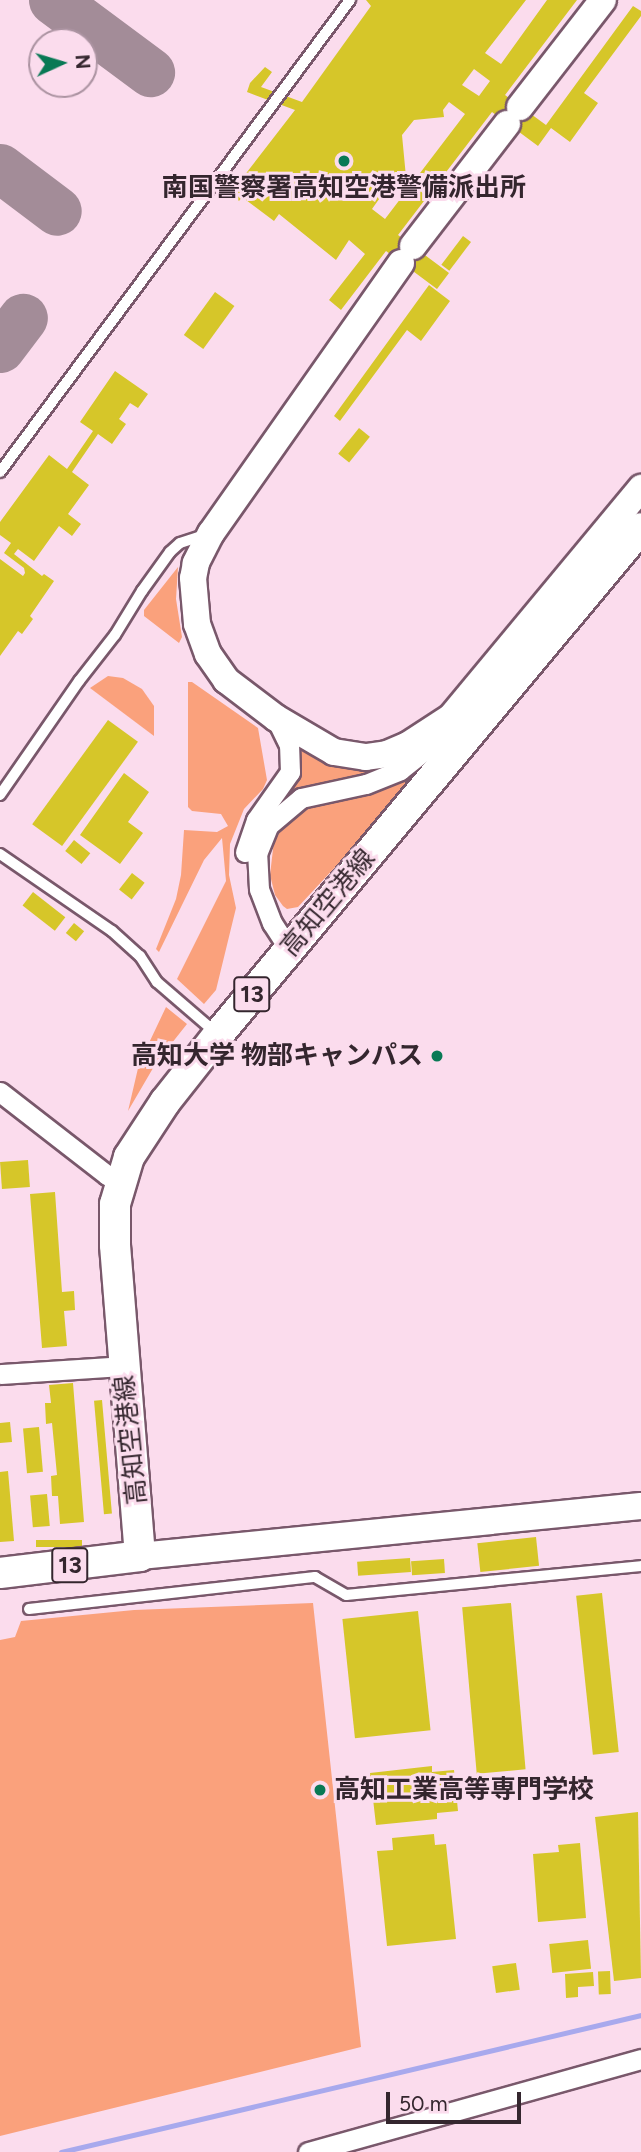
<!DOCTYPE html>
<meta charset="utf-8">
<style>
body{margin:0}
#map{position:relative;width:641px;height:2152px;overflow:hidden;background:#fbdced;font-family:Figtree,"Noto Sans JP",sans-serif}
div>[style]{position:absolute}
.green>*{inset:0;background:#faa17c}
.stream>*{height:5px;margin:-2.5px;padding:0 2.5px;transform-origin:2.5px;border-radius:2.5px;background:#a8a9ed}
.taxiway>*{height:49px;margin:-24.5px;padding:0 24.5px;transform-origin:24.5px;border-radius:24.5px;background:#a38c98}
.building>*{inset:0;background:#d6c629;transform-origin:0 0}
.roads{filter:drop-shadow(2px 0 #79586b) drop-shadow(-2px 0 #79586b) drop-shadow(0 2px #79586b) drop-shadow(0 -2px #79586b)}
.lane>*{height:10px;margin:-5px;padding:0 5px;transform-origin:5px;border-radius:5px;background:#fff}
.street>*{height:19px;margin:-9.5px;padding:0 9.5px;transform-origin:9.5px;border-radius:9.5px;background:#fff}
.secondary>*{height:26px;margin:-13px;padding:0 13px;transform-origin:13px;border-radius:13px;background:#fff}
.primary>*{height:30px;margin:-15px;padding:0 15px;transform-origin:15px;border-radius:15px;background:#fff}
.dots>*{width:19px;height:19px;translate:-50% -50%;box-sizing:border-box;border:4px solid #fbdced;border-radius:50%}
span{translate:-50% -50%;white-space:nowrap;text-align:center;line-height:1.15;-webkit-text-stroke:6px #fbdced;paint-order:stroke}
.shield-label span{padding:2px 5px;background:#fbdced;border:2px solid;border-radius:5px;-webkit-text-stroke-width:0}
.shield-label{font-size:24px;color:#34262e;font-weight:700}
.poi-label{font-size:26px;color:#34262e;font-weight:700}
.right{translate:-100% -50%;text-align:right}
.left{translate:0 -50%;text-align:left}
.street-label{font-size:26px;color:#34262e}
.north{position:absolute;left:28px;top:28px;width:70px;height:70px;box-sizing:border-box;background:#fbdced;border:2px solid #ab93a1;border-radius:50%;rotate:86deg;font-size:19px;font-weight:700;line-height:28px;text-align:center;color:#34262e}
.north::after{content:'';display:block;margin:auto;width:24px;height:32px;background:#097955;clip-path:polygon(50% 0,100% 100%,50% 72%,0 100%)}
.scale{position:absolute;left:386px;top:2092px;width:135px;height:32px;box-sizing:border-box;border:4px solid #34262e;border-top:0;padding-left:9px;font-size:21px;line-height:24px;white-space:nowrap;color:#34262e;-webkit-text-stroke:5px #fbdced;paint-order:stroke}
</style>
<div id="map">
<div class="green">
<i style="clip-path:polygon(641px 501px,641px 509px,392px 806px,298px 907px,287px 909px,283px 906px,275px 895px,270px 875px,275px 832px,318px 802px,369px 792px)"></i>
<i style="clip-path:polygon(178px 567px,176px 599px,182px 637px,179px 643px,144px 616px,144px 610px)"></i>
<i style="clip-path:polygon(108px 676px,123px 678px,142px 689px,154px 706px,154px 736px,90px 688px)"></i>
<i style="clip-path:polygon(188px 682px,192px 682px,258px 728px,267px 780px,263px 789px,244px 809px,230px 844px,229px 875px,236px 908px,216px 990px,204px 1004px,177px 979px,226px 881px,222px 838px,204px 860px,159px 952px,156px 949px,176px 899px,181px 875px,184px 830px,217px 832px,228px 826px,221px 814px,192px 811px,188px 807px)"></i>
<i style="clip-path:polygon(300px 743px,387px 768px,364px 778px,299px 790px,269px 814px,296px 775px,301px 763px)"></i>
<i style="clip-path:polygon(166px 1007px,187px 1024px,156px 1063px,128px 1111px,139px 1064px)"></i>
<i style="clip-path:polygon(313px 1603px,361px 2047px,0 2136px,0 1640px,15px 1637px,21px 1621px,134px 1610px)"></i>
</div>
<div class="stream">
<i style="left:61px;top:2152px;width:596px;rotate:-13.29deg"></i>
</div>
<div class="taxiway">
<i style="left:53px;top:0;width:121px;rotate:36.6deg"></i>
<i style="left:0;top:168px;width:71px;rotate:37deg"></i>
<i style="left:0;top:348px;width:38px;rotate:-53deg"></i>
</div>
<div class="building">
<i style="clip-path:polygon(evenodd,366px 0,526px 0,485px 53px,501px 64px,547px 0,577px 0,505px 95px,546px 125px,633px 6px,641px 11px,641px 16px,584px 93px,598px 103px,570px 142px,551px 128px,538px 146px,492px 112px,398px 235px,449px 273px,437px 289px,386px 251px,341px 310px,329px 300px,365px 254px,349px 240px,336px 260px,279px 214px,274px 221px,242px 197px,239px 201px,230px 194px,295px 110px,247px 92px,250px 83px,265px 67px,272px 72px,261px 87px,302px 102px,371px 6px,366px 0,474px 69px,490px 81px,479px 96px,462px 85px,474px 69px,366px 0,449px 102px,465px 114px,385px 219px,372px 209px,394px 178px,406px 177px,402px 135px,414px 120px,444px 117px,443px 110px,449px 102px)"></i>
<i style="left:463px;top:236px;width:10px;height:36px;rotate:37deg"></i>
<i style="clip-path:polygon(429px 285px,450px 301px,421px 341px,407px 330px,340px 421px,334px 416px)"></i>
<i style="left:215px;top:292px;width:24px;height:53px;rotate:36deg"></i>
<i style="clip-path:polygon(115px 371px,148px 394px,138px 408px,130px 403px,119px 419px,126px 424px,112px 444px,98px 434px,72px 472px,89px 485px,68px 514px,81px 524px,72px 536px,59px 526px,34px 561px,18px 549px,14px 554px,42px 576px,44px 574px,54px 581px,30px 616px,33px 619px,22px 634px,18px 631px,0 656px,0 559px,23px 576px,25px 573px,24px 568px,4px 553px,11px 543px,0 535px,0 522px,49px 455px,67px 469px,93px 431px,80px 422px)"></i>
<i style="left:359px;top:428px;width:14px;height:33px;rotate:39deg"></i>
<i style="left:108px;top:720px;width:37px;height:129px;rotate:36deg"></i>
<i style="clip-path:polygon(124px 773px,149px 792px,128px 822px,143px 833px,120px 864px,80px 835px)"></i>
<i style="left:74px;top:840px;width:21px;height:14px;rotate:39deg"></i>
<i style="left:132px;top:873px;width:16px;height:21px;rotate:38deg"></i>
<i style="left:33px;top:892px;width:41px;height:17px;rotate:38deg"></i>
<i style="left:74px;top:923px;width:13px;height:13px;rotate:39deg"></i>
<i style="left:28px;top:1160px;width:27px;height:28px;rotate:86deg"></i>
<i style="clip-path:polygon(55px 1192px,62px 1292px,74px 1291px,75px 1310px,64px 1311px,67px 1346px,42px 1348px,30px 1194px)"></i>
<i style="clip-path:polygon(73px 1383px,84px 1522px,60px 1524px,58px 1496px,52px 1496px,51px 1476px,57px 1475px,52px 1423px,46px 1424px,45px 1403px,51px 1403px,49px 1385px)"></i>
<i style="left:102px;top:1400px;width:114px;height:8px;rotate:85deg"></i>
<i style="clip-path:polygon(10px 1422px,12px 1442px,0 1443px,0 1423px)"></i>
<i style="left:39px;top:1427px;width:45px;height:16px;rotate:85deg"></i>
<i style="clip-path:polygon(8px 1471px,14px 1541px,0 1542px,0 1472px)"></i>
<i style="left:47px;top:1494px;width:32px;height:17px;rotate:85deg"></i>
<i style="left:536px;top:1537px;width:29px;height:59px;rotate:84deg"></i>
<i style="left:82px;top:1540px;width:7px;height:46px;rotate:90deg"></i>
<i style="left:410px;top:1558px;width:14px;height:53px;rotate:86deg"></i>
<i style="left:444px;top:1559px;width:14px;height:33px;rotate:86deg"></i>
<i style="left:602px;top:1593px;width:160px;height:26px;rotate:84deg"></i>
<i style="left:511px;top:1603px;width:167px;height:49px;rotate:85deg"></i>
<i style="left:418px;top:1611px;width:120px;height:76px;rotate:84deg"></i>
<i style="clip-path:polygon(432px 1766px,432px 1772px,454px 1770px,458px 1811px,437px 1813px,437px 1819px,376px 1825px,370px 1773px)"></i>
<i style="clip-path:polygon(638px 1812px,641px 1978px,614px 1981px,595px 1817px)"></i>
<i style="clip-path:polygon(434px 1834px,435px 1845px,446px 1844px,456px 1939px,387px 1946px,377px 1851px,393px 1850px,392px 1838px)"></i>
<i style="clip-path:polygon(580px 1843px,586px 1918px,538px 1922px,533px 1854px,559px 1852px,558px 1845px)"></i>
<i style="left:588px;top:1940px;width:29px;height:39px;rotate:84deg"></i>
<i style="left:516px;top:1963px;width:27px;height:24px;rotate:82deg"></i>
<i style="left:610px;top:1971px;width:23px;height:12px;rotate:88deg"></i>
<i style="clip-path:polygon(593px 1972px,594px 1986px,578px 1987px,578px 1997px,566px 1998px,565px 1974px)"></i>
</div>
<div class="roads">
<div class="lane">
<i style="left:0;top:472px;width:588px;rotate:-53.44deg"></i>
<i style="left:0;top:795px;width:139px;rotate:-55.3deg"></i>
<i style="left:79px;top:681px;width:58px;rotate:-52deg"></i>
<i style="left:115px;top:635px;width:52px;rotate:-58.5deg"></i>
<i style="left:142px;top:591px;width:48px;rotate:-54.3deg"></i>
<i style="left:170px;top:552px;width:13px;rotate:-42deg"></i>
<i style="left:180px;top:543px;width:25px;rotate:-18deg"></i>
<i style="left:0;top:854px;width:136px;rotate:34.5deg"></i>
<i style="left:112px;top:931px;width:38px;rotate:42deg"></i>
<i style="left:140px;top:956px;width:31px;rotate:57deg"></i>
<i style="left:157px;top:982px;width:77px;rotate:40.8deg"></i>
<i style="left:29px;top:1609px;width:288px;rotate:-6.4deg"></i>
<i style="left:315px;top:1577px;width:36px;rotate:30deg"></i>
<i style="left:346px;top:1595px;width:296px;rotate:-5.6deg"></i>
</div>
<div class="street">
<i style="left:245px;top:852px;width:34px;rotate:-71deg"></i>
<i style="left:256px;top:820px;width:59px;rotate:-54.7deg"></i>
<i style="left:290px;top:772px;width:27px;rotate:-92deg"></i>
<i style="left:289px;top:745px;width:30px;rotate:-116deg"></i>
<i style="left:289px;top:949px;width:31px;rotate:-123deg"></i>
<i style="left:272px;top:923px;width:36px;rotate:-111deg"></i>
<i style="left:259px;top:889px;width:35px;rotate:-93deg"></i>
<i style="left:257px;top:854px;width:31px;rotate:-68deg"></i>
<i style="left:269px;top:825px;width:42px;rotate:-40.2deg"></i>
<i style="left:301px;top:798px;width:66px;rotate:-12.2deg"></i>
<i style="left:366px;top:784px;width:37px;rotate:-22deg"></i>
<i style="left:400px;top:770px;width:43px;rotate:-38.5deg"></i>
<i style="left:434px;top:743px;width:26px;rotate:-58deg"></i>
<i style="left:0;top:1092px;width:135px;rotate:37.8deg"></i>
<i style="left:107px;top:1175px;width:15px;rotate:28deg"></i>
<i style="left:0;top:1374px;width:124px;rotate:-3.7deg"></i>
<i style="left:308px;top:2152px;width:346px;rotate:-15.6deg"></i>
</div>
<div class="secondary">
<i style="left:520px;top:107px;width:135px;rotate:-52.2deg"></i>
<i style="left:413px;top:246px;width:154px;rotate:-52.4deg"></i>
<i style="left:401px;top:263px;width:330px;rotate:125.1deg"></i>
<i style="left:211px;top:533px;width:34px;rotate:117deg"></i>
<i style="left:196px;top:563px;width:15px;rotate:101deg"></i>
<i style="left:193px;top:578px;width:46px;rotate:85deg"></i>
<i style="left:197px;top:624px;width:32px;rotate:70deg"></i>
<i style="left:208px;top:654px;width:32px;rotate:55deg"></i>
<i style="left:226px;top:680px;width:63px;rotate:37.2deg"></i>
<i style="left:276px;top:718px;width:67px;rotate:30.4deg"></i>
<i style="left:334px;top:752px;width:32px;rotate:9deg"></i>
<i style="left:366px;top:757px;width:21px;rotate:-8deg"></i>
<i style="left:387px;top:754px;width:23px;rotate:-23deg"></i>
<i style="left:408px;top:745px;width:51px;rotate:-33.1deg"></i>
<i style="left:451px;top:717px;width:298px;rotate:-50.3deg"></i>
<i style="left:140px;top:1556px;width:503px;rotate:-5.7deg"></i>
</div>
<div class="primary">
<i style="left:0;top:1573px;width:141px;rotate:-6.9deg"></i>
<i style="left:140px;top:1556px;width:312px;rotate:-94.6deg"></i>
<i style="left:115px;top:1245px;width:41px;rotate:-90deg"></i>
<i style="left:115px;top:1204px;width:49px;rotate:-73.4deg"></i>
<i style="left:129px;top:1157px;width:66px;rotate:-56.8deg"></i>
<i style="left:165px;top:1102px;width:85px;rotate:-51.7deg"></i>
<i style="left:218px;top:1035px;width:660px;rotate:-50.16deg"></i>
</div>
</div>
<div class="dots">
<i style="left:344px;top:161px;background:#097955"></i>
<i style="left:437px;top:1056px;background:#097955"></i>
<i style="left:320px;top:1790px;background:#097955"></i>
</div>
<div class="shield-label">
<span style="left:252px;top:994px">13</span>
<span style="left:70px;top:1565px">13</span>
</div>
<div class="poi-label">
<span style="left:344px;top:188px">南国警察署高知空港警備派出所</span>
<span class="right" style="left:423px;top:1056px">高知大学 物部キャンパス</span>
<span class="left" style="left:334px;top:1790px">高知工業高等専門学校</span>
</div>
<div class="street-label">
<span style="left:328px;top:903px;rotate:-50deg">高知空港線</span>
<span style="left:131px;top:1440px;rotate:-96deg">高知空港線</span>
</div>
<div class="north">N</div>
<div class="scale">50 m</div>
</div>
